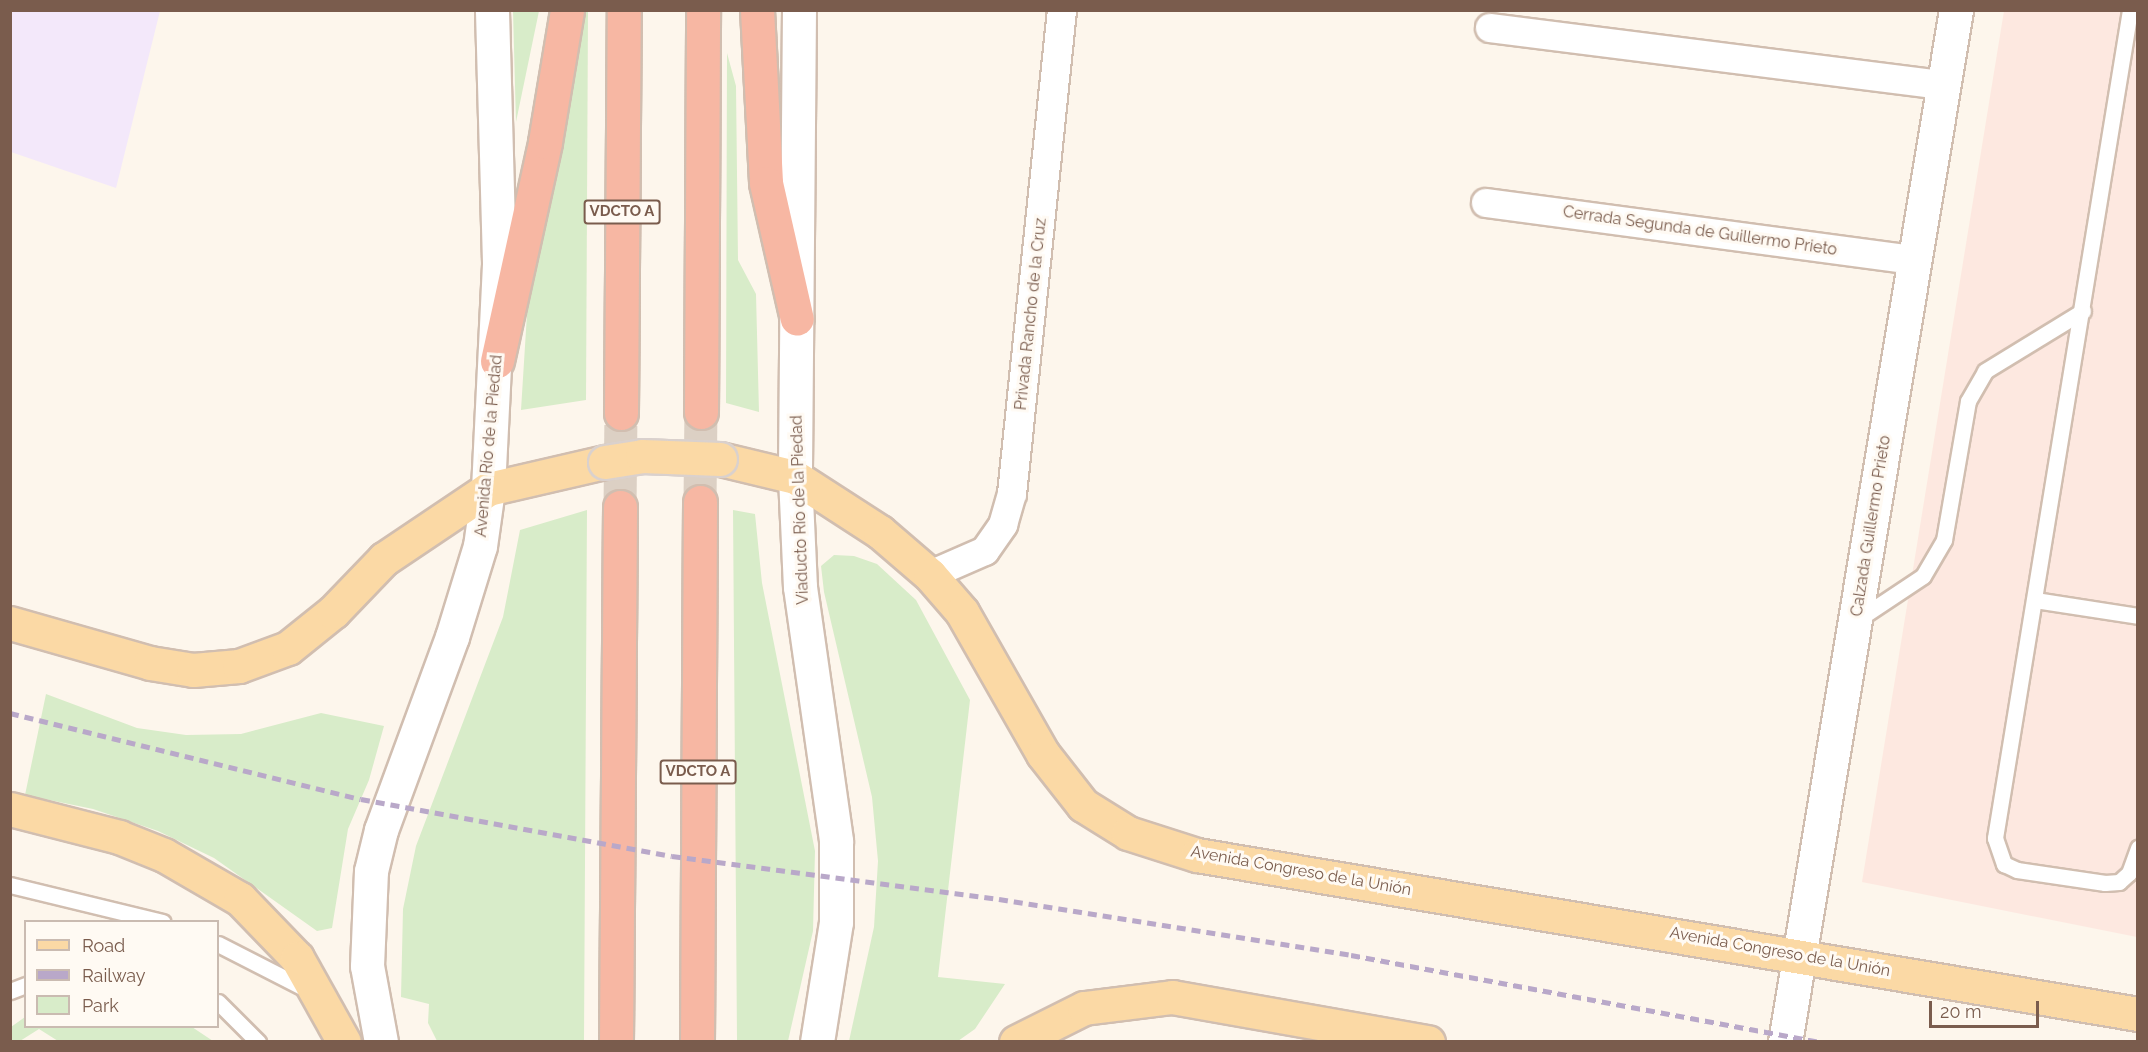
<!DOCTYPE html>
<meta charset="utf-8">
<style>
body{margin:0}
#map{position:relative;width:2148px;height:1052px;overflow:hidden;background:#fdf6ec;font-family:Raleway,sans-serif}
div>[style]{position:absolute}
.commercial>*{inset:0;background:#fde8e0}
.education>*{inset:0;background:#f3e8fa}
.green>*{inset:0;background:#d8ecc9}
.highway-tunnel>*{height:33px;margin-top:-16.5px;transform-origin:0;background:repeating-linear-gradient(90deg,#dcd0c4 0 33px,transparent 0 49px)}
.roads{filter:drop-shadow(2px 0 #d1beb0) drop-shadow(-2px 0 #d1beb0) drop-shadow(0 2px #d1beb0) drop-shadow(0 -2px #d1beb0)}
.lane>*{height:15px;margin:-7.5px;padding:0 7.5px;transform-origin:7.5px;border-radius:7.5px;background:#fff}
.street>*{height:28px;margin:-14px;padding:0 14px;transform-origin:14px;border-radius:14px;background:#fff}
.secondary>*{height:33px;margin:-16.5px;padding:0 16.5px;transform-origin:16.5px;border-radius:16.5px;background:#fff}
.primary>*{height:33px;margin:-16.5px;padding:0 16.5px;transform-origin:16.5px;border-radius:16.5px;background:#fbd9a5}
.highway>*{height:33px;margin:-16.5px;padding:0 16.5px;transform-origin:16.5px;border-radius:16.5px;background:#f7b7a3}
.rail>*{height:4.5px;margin-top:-2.25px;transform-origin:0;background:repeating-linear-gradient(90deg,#b9a8c9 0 9px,transparent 0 15px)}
.bridges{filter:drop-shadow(2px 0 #dad1cd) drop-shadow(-2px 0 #dad1cd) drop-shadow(0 2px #dad1cd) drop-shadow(0 -2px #dad1cd)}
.primary-bridge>*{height:33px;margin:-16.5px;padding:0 16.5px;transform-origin:16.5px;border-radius:16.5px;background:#fbd9a5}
span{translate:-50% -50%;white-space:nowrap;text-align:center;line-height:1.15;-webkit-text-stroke:6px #fffaf3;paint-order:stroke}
.shield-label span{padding:2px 4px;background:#fffaf3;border:2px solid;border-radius:4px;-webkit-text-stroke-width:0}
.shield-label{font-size:15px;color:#7a5c4d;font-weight:700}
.street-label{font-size:16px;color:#7a5c4d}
.frame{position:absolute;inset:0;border:12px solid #7a5c4d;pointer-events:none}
.legend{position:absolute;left:24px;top:920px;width:195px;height:108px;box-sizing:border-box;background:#fffaf3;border:2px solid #cabbb1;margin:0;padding:8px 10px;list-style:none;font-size:18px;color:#7a5c4d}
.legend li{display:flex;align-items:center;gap:12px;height:30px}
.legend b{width:30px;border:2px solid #cabbb1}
.scale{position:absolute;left:1929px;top:1001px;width:110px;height:27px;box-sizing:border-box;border:3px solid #7a5c4d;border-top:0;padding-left:8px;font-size:18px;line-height:21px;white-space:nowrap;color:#7a5c4d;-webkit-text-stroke:4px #fffaf3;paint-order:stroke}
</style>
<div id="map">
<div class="commercial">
<i style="clip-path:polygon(2004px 11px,2137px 11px,2137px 937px,1862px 882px)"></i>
</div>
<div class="education">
<i style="clip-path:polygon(11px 10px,160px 11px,116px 188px,11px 152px)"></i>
</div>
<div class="green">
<i style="clip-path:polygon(513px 11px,539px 11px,516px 122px)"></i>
<i style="clip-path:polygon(573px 11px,588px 11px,586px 400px,521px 410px,530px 266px)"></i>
<i style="clip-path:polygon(727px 53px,736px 86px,738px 260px,756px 294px,759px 412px,726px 403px)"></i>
<i style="clip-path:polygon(587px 510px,584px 1041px,437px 1041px,428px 1023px,429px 1004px,401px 997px,403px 909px,416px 846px,503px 617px,520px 530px)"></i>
<i style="clip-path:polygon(733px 510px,755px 514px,762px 583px,815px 851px,813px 931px,788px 1041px,737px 1041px)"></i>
<i style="clip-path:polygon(834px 555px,854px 556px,877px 564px,916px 600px,970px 700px,938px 977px,1005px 984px,975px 1029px,958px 1041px,849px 1041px,874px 927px,878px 861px,872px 797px,824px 592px,821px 566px)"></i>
<i style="clip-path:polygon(46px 694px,137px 728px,186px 735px,241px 734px,321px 713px,384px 726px,369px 780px,348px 829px,332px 928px,317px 931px,214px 858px,158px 831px,93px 809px,25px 795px)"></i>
<i style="clip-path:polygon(25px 1017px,26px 1026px,192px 1027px,213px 1041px,58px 1041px,39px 1029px,20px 1041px,11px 1041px,11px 1027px)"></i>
</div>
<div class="highway-tunnel">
<i style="left:700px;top:502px;width:90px;rotate:-89.4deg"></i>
<i style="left:620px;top:507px;width:94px;rotate:-89.4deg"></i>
</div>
<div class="roads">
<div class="lane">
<i style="left:2130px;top:10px;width:839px;rotate:99.26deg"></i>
<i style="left:1995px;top:838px;width:28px;rotate:71deg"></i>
<i style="left:2004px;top:864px;width:14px;rotate:25deg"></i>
<i style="left:2017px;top:870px;width:89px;rotate:8.4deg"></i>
<i style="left:2105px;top:883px;width:14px;rotate:-4deg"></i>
<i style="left:2119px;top:882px;width:13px;rotate:-42deg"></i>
<i style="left:2129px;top:873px;width:27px;rotate:-70deg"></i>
<i style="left:2035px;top:600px;width:104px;rotate:8.8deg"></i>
<i style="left:1857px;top:620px;width:79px;rotate:-33.7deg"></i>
<i style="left:1923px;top:576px;width:42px;rotate:-59.7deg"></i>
<i style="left:1944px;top:540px;width:141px;rotate:-80.2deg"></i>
<i style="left:1968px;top:401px;width:34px;rotate:-60deg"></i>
<i style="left:1985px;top:371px;width:115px;rotate:-31.5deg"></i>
<i style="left:10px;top:885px;width:157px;rotate:13.6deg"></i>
<i style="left:218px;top:944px;width:101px;rotate:27.1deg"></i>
<i style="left:10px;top:991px;width:17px;rotate:-21deg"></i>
<i style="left:218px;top:1002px;width:57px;rotate:45deg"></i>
</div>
<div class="street">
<i style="left:1490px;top:28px;width:458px;rotate:7.2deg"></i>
<i style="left:1486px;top:203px;width:433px;rotate:7.6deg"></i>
<i style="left:930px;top:575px;width:60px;rotate:-23.6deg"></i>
<i style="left:985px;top:551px;width:32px;rotate:-55deg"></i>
<i style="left:1003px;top:525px;width:32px;rotate:-74deg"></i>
<i style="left:1012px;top:494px;width:487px;rotate:-84.1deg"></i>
</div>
<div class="secondary">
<i style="left:799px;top:10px;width:467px;rotate:90.5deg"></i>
<i style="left:795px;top:477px;width:110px;rotate:87.4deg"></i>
<i style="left:800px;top:587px;width:257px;rotate:81.9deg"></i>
<i style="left:836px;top:841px;width:81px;rotate:90deg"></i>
<i style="left:836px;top:922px;width:121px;rotate:99deg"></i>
<i style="left:381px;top:1042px;width:77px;rotate:-100.4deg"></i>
<i style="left:367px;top:966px;width:95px;rotate:-87.6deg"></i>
<i style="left:371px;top:871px;width:42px;rotate:-76.3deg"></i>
<i style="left:381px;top:830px;width:206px;rotate:-69.8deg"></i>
<i style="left:452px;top:637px;width:95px;rotate:-72.9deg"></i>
<i style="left:480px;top:546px;width:58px;rotate:-82deg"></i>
<i style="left:488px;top:489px;width:227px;rotate:-87.2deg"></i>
<i style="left:499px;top:262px;width:252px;rotate:-91.6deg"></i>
<i style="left:1785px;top:1042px;width:1046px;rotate:-80.59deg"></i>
</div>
<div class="primary">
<i style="left:720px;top:459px;width:77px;rotate:13.5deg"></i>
<i style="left:795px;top:477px;width:101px;rotate:32.9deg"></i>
<i style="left:880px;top:532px;width:66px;rotate:40.7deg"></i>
<i style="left:930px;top:575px;width:49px;rotate:49.1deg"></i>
<i style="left:962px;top:612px;width:163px;rotate:60.3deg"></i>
<i style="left:1043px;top:754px;width:65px;rotate:51.9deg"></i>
<i style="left:1083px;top:805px;width:53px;rotate:31.9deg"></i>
<i style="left:1128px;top:833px;width:72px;rotate:17.7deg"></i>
<i style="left:1197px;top:855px;width:954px;rotate:9.59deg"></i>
<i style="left:10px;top:623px;width:146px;rotate:15.9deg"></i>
<i style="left:150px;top:663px;width:44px;rotate:9.2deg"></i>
<i style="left:193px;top:670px;width:46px;rotate:-5deg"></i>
<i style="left:239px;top:666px;width:52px;rotate:-20.2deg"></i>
<i style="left:288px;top:648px;width:58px;rotate:-38.7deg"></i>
<i style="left:333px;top:612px;width:74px;rotate:-46.1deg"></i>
<i style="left:384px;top:559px;width:125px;rotate:-33.9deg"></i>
<i style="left:488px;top:489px;width:120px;rotate:-13deg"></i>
<i style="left:10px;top:809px;width:113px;rotate:14.4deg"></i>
<i style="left:119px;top:837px;width:48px;rotate:21.8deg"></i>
<i style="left:164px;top:855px;width:88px;rotate:30.1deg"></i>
<i style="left:240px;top:899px;width:82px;rotate:46deg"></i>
<i style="left:297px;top:958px;width:96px;rotate:60.8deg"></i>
<i style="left:1016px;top:1042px;width:76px;rotate:-26.6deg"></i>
<i style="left:1084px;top:1008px;width:89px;rotate:-7.1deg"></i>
<i style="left:1172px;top:997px;width:260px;rotate:10deg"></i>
</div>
<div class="highway">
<i style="left:757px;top:10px;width:173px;rotate:87deg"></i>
<i style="left:766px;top:183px;width:139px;rotate:77.2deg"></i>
<i style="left:497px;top:361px;width:224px;rotate:-77.6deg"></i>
<i style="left:545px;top:142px;width:134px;rotate:-80.5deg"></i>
<i style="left:701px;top:412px;width:402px;rotate:-89.7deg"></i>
<i style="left:621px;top:413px;width:403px;rotate:-89.6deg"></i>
<i style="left:616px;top:1042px;width:535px;rotate:-89.57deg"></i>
<i style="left:697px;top:1042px;width:540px;rotate:-89.68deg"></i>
</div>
</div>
<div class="rail">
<i style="left:10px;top:713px;width:361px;rotate:13.8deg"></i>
<i style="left:361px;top:799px;width:316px;rotate:10.4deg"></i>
<i style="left:672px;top:856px;width:330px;rotate:7.5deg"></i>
<i style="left:999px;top:899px;width:356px;rotate:9deg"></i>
<i style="left:1351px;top:955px;width:477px;rotate:10.5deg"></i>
</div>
<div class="bridges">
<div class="primary-bridge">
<i style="left:605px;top:462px;width:37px;rotate:-9deg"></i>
<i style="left:642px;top:456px;width:78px;rotate:2.2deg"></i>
</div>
</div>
<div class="shield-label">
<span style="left:622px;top:212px">VDCTO A</span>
<span style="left:698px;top:772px">VDCTO A</span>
</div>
<div class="street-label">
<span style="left:1700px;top:231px;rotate:8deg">Cerrada Segunda de Guillermo Prieto</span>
<span style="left:1031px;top:314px;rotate:-84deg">Privada Rancho de la Cruz</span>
<span style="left:489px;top:446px;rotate:-85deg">Avenida Río de la Piedad</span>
<span style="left:800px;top:510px;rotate:-92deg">Viaducto Río de la Piedad</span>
<span style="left:1871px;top:526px;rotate:-81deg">Calzada Guillermo Prieto</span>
<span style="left:1301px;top:871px;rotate:10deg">Avenida Congreso de la Unión</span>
<span style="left:1780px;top:952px;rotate:10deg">Avenida Congreso de la Unión</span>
</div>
<div class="frame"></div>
<ul class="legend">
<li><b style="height:8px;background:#fbd9a5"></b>Road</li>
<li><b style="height:8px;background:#b9a8c9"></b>Railway</li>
<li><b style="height:16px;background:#d8ecc9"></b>Park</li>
</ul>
<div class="scale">20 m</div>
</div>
